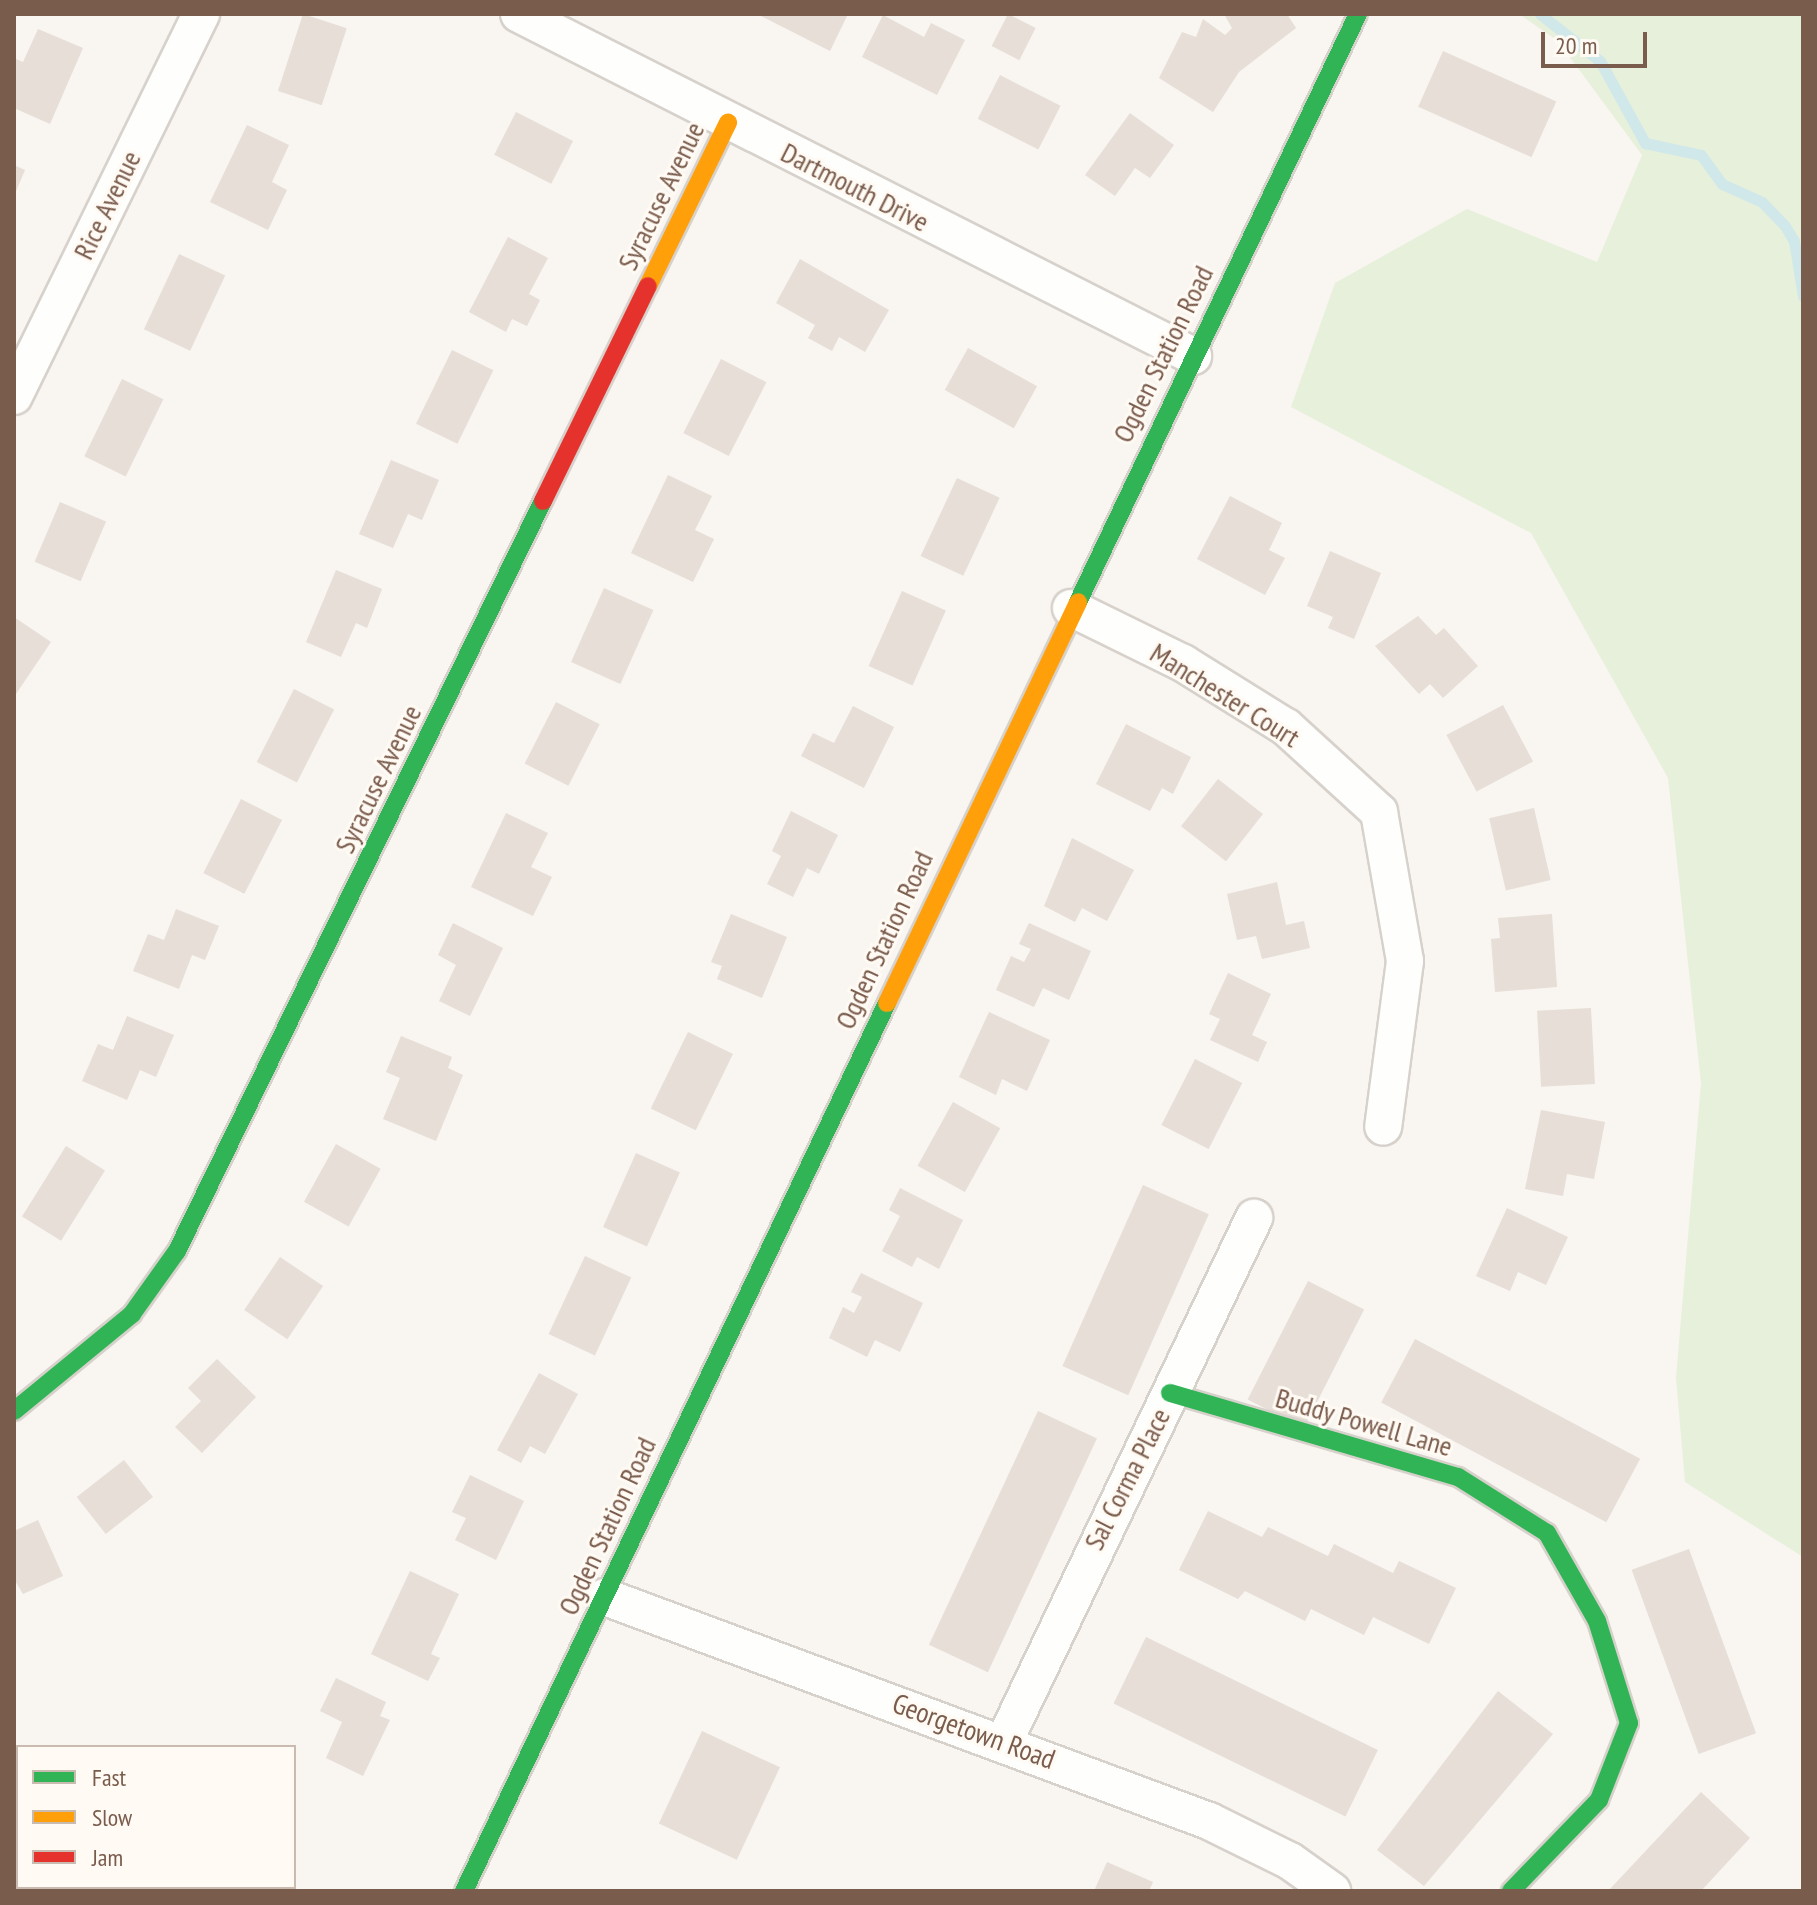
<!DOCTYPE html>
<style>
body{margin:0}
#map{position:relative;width:1817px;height:1905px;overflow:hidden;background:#f9f5f0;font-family:"PT Sans Narrow",sans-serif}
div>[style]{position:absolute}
.green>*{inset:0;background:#e7f0db}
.stream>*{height:11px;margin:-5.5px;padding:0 5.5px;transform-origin:5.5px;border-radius:5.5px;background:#d0e8ea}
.building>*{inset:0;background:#e6ded7;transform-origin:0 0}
.roads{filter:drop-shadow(2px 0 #d7d1cb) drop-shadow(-2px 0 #d7d1cb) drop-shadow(0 2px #d7d1cb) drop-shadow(0 -2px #d7d1cb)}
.street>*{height:36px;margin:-18px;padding:0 18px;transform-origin:18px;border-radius:18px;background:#fefefd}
.fast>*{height:18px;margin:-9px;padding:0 9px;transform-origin:9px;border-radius:9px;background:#30b455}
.slow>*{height:18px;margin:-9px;padding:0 9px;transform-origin:9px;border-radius:9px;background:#ff9f0a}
.jam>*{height:18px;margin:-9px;padding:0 9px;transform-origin:9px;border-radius:9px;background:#e5322d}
span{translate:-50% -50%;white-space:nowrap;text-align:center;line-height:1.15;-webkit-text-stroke:6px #fffaf3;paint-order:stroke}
.street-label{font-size:28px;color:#7a5c4d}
.frame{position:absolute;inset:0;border:16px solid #7a5c4d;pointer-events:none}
.legend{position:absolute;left:16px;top:1745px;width:280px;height:144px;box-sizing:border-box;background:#fffaf3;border:2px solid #cabbb1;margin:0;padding:10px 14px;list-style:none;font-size:24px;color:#7a5c4d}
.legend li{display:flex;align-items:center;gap:16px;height:40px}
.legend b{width:40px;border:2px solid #cabbb1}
.scale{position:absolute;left:1541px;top:32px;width:106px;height:36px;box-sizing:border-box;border:4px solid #7a5c4d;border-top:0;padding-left:10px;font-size:24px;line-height:28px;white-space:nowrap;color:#7a5c4d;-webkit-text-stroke:6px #fffaf3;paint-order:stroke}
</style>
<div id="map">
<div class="green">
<i style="clip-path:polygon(1519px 14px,1803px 14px,1803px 1557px,1685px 1482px,1676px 1378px,1701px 1083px,1668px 778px,1531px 533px,1291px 407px,1335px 283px,1467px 209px,1597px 262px,1642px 155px,1558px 41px)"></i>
</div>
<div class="stream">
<i style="left:1540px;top:14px;width:76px;rotate:38.1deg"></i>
<i style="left:1600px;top:61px;width:94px;rotate:61.2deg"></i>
<i style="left:1645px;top:143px;width:57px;rotate:12.1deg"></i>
<i style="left:1701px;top:155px;width:36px;rotate:54deg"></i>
<i style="left:1722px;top:184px;width:44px;rotate:24.2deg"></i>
<i style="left:1762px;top:202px;width:33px;rotate:46deg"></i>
<i style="left:1785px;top:226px;width:17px;rotate:59deg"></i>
<i style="left:1794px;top:241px;width:56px;rotate:80.7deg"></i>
</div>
<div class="building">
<i style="left:303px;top:14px;width:46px;height:81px;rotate:18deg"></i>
<i style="clip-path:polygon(757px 14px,848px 14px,830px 51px)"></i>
<i style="left:1008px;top:14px;width:31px;height:36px;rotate:27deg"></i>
<i style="clip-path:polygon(1224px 14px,1287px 14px,1296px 28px,1239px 72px,1213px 112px,1159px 78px,1182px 32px,1196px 37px,1203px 19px,1225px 35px,1232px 28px)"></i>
<i style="clip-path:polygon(883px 15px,924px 37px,931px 23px,965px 40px,937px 95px,862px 57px)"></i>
<i style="clip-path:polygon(38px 29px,83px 48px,50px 124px,14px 108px,14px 58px,23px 62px)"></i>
<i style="left:1443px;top:51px;width:124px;height:61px;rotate:24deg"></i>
<i style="left:1000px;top:75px;width:68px;height:49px;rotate:27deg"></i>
<i style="left:516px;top:112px;width:64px;height:48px;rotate:27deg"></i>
<i style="clip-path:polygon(1130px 113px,1174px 145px,1150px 178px,1135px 168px,1115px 196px,1085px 175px)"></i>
<i style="clip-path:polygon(247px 125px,289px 145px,272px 182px,287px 190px,268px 230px,210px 202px)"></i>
<i style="clip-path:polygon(14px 165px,25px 170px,14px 196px)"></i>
<i style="clip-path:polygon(508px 237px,548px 258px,529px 294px,540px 300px,527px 326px,512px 319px,506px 332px,469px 312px)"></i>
<i style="left:179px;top:254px;width:51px;height:83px;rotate:25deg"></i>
<i style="clip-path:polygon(800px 259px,889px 310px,865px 352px,839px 337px,832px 351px,808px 338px,815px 325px,776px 303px)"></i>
<i style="left:968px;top:348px;width:79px;height:48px;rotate:29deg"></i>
<i style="left:452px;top:350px;width:46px;height:82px;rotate:26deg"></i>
<i style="left:721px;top:359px;width:51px;height:83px;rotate:27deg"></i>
<i style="left:122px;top:379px;width:46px;height:86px;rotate:26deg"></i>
<i style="clip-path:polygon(391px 460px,439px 480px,422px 520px,408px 514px,393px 548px,359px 534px)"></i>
<i style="clip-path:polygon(668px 475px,712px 496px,695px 530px,714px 539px,693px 582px,631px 553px)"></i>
<i style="left:957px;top:478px;width:47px;height:86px;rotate:25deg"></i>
<i style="clip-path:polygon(1230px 496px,1282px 523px,1269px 550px,1285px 558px,1265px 595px,1197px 559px)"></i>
<i style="left:60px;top:502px;width:50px;height:65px;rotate:23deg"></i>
<i style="clip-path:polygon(1330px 551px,1381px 573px,1354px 639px,1328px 628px,1333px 617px,1307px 606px)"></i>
<i style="clip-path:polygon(336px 570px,382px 589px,367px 628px,356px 623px,341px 657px,306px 642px)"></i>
<i style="left:604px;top:588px;width:54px;height:81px;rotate:24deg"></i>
<i style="left:902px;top:591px;width:48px;height:82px;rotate:24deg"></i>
<i style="clip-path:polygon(1418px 616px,1436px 635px,1444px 628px,1478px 666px,1443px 698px,1430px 684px,1419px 694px,1375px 646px)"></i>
<i style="clip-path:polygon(14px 617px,51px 642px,14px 697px)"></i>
<i style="left:294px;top:689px;width:45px;height:82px;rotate:27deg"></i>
<i style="left:556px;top:702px;width:49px;height:69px;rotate:27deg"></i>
<i style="left:1503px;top:705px;width:64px;height:64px;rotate:62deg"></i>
<i style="clip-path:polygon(853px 706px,894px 727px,864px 788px,801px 756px,813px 733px,834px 743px)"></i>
<i style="clip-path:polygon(1126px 724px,1191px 757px,1173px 794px,1162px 788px,1150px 811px,1096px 784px)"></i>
<i style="left:1218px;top:779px;width:57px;height:60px;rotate:38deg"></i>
<i style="left:241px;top:799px;width:46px;height:83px;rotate:27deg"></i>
<i style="left:1534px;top:808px;width:74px;height:46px;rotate:77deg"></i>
<i style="clip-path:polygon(791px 811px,838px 835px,819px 874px,807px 868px,793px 897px,767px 884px,781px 856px,772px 851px)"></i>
<i style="clip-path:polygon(506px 813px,548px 833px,531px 867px,552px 877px,533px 916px,471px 887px)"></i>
<i style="clip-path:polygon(1072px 838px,1134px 870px,1107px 921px,1082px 908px,1075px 922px,1044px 906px)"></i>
<i style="clip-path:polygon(1277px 882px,1286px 925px,1304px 921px,1310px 948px,1262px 959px,1256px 936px,1237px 940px,1227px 894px)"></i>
<i style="clip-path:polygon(176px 909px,219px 926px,205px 960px,192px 955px,179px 989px,133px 971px,148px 934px,164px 940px)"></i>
<i style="clip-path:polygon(731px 914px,787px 937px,762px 998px,717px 979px,722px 966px,711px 962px)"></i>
<i style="clip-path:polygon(1552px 914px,1557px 987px,1495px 992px,1491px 939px,1500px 938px,1498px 918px)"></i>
<i style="clip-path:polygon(453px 923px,503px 948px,470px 1016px,439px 1001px,456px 965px,438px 955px)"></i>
<i style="clip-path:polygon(1029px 923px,1091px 951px,1069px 1000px,1043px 988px,1034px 1007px,996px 990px,1011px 956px,1024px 962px,1031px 949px,1019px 944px)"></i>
<i style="clip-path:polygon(1228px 973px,1271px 994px,1252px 1035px,1267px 1042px,1258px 1062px,1210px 1040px,1220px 1019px,1209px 1014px)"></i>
<i style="left:1591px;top:1008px;width:76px;height:54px;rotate:87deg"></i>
<i style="clip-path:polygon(989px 1012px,1050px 1040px,1027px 1091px,1002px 1079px,996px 1095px,959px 1077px)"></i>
<i style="clip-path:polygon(127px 1016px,174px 1035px,156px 1077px,140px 1070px,127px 1100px,82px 1081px,98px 1044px,113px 1050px)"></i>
<i style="left:688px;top:1032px;width:50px;height:85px;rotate:26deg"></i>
<i style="clip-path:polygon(401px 1036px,452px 1057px,448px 1068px,463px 1075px,436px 1141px,383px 1119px,400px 1078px,386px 1072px)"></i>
<i style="left:1195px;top:1059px;width:53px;height:74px;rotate:27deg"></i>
<i style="left:953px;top:1102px;width:54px;height:73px;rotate:29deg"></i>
<i style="clip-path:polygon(1541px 1110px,1605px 1122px,1594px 1179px,1567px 1174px,1563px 1196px,1525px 1189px)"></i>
<i style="left:336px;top:1144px;width:51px;height:66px;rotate:29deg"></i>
<i style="left:66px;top:1146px;width:46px;height:83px;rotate:32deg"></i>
<i style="left:636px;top:1153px;width:48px;height:81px;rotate:24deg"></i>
<i style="left:1143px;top:1185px;width:72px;height:198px;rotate:24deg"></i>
<i style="clip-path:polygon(900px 1188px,963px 1220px,939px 1269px,917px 1257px,912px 1267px,882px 1251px,900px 1216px,889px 1210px)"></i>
<i style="clip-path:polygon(1507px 1208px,1568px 1237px,1546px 1285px,1518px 1272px,1510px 1291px,1476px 1276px)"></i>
<i style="left:585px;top:1256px;width:51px;height:86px;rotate:25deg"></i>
<i style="left:280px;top:1257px;width:52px;height:64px;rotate:34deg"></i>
<i style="clip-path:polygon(861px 1273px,923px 1303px,900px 1352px,875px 1340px,867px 1357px,829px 1338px,843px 1307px,854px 1313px,862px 1297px,851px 1292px)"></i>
<i style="left:1308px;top:1281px;width:63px;height:133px;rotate:27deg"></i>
<i style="left:1415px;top:1339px;width:255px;height:72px;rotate:28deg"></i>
<i style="clip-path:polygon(217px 1359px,256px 1397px,202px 1453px,175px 1427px,201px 1401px,188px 1388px)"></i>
<i style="clip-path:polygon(539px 1373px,578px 1394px,545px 1454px,530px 1446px,521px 1463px,497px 1450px)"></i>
<i style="left:1038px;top:1411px;width:65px;height:258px;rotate:25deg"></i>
<i style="left:124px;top:1460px;width:47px;height:60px;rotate:52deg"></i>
<i style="clip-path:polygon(470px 1475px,524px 1501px,496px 1560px,455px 1540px,466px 1518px,452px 1512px)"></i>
<i style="clip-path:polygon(1208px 1511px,1262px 1537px,1268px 1527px,1328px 1556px,1334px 1544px,1393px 1573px,1399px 1561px,1456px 1588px,1429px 1644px,1373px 1617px,1364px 1635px,1311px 1609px,1305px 1621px,1245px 1591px,1238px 1599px,1179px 1570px)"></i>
<i style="clip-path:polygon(38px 1520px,63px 1576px,23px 1594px,14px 1579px,14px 1531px)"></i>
<i style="left:1689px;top:1549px;width:196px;height:61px;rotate:70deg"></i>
<i style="clip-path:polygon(410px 1571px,459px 1594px,431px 1654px,440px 1658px,428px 1681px,371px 1654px)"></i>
<i style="left:1146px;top:1637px;width:258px;height:74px;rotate:26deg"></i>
<i style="clip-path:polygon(336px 1678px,386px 1702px,380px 1716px,390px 1720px,363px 1776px,326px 1758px,342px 1722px,320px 1711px)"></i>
<i style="clip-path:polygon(1498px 1691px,1553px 1734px,1424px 1886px,1377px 1850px)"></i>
<i style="left:702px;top:1731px;width:86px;height:102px;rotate:25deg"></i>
<i style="clip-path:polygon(1701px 1792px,1750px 1838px,1701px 1891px,1608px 1891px)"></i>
<i style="clip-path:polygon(1107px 1862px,1153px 1882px,1149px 1891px,1094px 1891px)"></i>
<i style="clip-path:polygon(211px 1887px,262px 1887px,209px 1891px)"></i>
</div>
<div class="roads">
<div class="street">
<i style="left:519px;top:14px;width:756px;rotate:26.9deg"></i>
<i style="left:14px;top:396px;width:425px;rotate:-63.9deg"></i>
<i style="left:1071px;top:608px;width:125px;rotate:26.2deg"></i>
<i style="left:1183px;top:663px;width:121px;rotate:31.9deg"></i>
<i style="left:1286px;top:727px;width:126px;rotate:42.4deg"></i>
<i style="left:1379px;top:812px;width:151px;rotate:80.1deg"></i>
<i style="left:1405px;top:961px;width:167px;rotate:97.5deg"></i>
<i style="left:605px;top:1597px;width:644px;rotate:20.35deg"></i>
<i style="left:1209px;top:1821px;width:90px;rotate:26.3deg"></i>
<i style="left:1290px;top:1861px;width:52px;rotate:35.5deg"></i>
<i style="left:1004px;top:1742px;width:581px;rotate:-64.49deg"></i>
</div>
<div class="fast">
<i style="left:1078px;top:602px;width:651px;rotate:-64.54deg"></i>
<i style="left:1170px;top:1393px;width:300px;rotate:16.3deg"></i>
<i style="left:1458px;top:1477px;width:105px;rotate:32.2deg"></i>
<i style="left:1547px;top:1533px;width:101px;rotate:60.4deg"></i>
<i style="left:1597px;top:1621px;width:107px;rotate:72.6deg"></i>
<i style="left:1629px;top:1723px;width:83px;rotate:111.3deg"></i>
<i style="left:1599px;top:1800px;width:127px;rotate:134deg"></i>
<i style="left:14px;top:1411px;width:153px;rotate:-39.4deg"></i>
<i style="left:132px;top:1314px;width:77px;rotate:-54.5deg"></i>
<i style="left:177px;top:1251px;width:835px;rotate:-63.99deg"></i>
<i style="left:464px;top:1891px;width:984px;rotate:-64.53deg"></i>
</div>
<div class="slow">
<i style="left:648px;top:286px;width:182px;rotate:-63.9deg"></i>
<i style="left:887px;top:1003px;width:444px;rotate:-64.5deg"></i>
</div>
<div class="jam">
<i style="left:543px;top:501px;width:239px;rotate:-64deg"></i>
</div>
</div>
<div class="street-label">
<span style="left:855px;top:187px;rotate:27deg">Dartmouth Drive</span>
<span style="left:661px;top:196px;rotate:-64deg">Syracuse Avenue</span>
<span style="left:107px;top:205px;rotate:-64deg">Rice Avenue</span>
<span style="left:1163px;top:354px;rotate:-64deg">Ogden Station Road</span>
<span style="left:1225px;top:695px;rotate:32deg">Manchester Court</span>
<span style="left:378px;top:779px;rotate:-64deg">Syracuse Avenue</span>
<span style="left:884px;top:940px;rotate:-65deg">Ogden Station Road</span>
<span style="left:1364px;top:1422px;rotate:16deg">Buddy Powell Lane</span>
<span style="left:1127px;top:1479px;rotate:-63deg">Sal Corma Place</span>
<span style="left:607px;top:1526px;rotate:-65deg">Ogden Station Road</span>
<span style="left:974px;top:1731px;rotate:20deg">Georgetown Road</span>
</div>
<div class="frame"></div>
<ul class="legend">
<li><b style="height:10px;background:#30b455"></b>Fast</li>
<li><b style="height:10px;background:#ff9f0a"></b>Slow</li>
<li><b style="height:10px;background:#e5322d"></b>Jam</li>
</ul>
<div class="scale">20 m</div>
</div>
